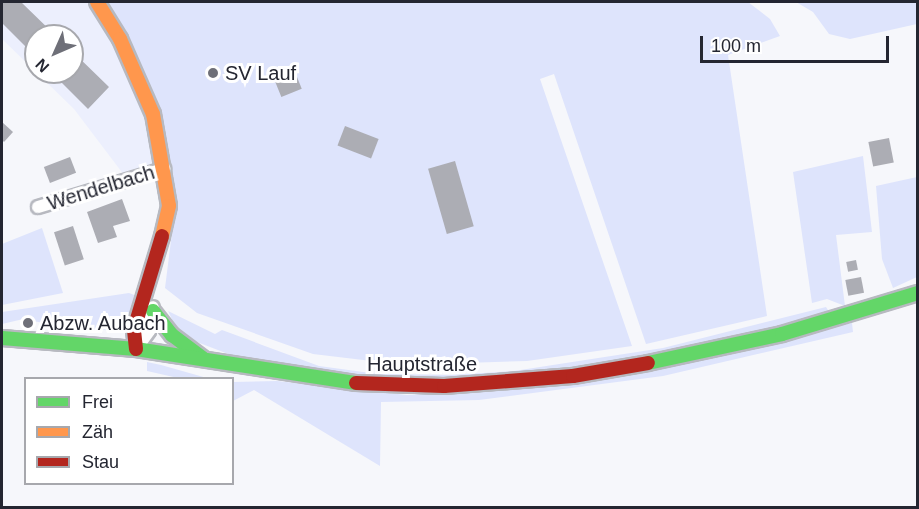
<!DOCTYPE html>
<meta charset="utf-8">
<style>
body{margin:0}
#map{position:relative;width:919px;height:509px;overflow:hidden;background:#f6f7fb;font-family:Arial,sans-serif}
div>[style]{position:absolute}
.built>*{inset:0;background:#eceffd}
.green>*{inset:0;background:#dee4fc}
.building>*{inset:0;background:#acadb4;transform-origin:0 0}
.roads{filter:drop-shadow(2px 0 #b7b9c0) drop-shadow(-2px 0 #b7b9c0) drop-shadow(0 2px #b7b9c0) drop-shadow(0 -2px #b7b9c0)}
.street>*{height:12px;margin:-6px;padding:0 6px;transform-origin:6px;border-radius:6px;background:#fefefe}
.fast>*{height:14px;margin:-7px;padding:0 7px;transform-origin:7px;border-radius:7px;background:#63d668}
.slow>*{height:14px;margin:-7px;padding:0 7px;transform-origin:7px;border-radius:7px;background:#ff974d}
.jam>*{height:14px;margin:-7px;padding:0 7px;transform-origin:7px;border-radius:7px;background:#b3261e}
.dots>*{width:16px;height:16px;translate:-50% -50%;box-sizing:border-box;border:3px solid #fff;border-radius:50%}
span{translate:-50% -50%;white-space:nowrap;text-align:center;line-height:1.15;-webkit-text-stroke:6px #fff;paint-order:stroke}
.poi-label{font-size:20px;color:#242631}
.left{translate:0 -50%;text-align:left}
.street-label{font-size:20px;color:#242631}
.frame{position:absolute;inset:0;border:3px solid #242631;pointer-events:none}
.legend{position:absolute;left:24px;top:377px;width:210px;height:108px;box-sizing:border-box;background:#fff;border:2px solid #a7a8ad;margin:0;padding:8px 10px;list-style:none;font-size:18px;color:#242631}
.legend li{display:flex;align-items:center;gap:12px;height:30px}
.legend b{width:30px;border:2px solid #a7a8ad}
.north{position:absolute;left:24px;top:24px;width:60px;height:60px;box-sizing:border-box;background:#fff;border:2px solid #a7a8ad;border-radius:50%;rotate:225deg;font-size:16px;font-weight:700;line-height:24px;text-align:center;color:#242631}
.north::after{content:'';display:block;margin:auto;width:21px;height:27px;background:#6e6f78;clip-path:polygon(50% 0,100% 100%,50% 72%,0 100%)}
.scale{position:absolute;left:700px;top:36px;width:189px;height:27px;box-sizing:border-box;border:3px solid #242631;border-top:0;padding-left:8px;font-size:18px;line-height:21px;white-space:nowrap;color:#242631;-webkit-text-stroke:4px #fff;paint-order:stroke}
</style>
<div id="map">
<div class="built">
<i style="clip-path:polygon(evenodd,2px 2px,105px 2px,169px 169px,124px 175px,74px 109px,2px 39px,2px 2px,36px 36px,72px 36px,72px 72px,36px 72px,36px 36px)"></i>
</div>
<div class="green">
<i style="clip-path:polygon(105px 2px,748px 2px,770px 19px,780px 36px,728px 55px,767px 316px,646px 344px,554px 74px,540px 79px,632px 346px,527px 361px,405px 365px,313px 354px,197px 313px,165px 288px,174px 217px,169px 169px)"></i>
<i style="clip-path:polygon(796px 2px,917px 2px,917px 24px,850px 39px,829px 34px,813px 12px)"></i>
<i style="clip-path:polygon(863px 156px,872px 232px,836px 235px,845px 306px,827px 299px,812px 303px,793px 172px)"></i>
<i style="clip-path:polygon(917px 177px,917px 277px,893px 288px,882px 259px,876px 186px)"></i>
<i style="clip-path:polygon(42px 228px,63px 293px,2px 305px,2px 244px)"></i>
<i style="clip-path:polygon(129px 293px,137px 296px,123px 331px,84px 329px,32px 321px,32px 317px,2px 324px,2px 312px)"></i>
<i style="clip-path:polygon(826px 307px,831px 315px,650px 358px,505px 378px,359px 379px,252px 363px,189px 339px,178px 332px,168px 311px,215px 334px,222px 330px,319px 366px,378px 374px,452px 375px,514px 371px,663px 348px)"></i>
<i style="clip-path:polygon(852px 323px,853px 332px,663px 376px,479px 400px,381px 402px,380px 466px,254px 390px,233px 401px,233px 382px,277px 381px,407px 395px,539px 387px)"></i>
<i style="clip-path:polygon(147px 362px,161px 365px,207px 378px,178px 378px,147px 371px)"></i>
</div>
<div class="building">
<i style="clip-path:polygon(2px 2px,21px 2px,56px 36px,36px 36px,36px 57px,2px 23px)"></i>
<i style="clip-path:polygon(72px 51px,109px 87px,88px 109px,51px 72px,72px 72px)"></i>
<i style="left:295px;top:72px;width:18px;height:22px;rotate:68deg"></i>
<i style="clip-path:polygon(2px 122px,13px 132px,4px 142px,2px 140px)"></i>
<i style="left:345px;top:126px;width:36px;height:21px;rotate:21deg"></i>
<i style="left:889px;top:138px;width:25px;height:21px;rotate:79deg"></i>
<i style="left:70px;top:157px;width:17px;height:28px;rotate:69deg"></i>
<i style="left:455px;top:161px;width:68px;height:28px;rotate:74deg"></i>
<i style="clip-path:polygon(122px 199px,130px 221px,113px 226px,117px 237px,98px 243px,87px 212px)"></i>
<i style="left:73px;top:226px;width:35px;height:20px;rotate:72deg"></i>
<i style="left:856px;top:260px;width:10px;height:10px;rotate:79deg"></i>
<i style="left:861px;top:277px;width:16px;height:16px;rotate:79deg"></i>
</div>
<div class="roads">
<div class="street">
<i style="left:38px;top:207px;width:132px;rotate:-16.8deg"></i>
<i style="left:136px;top:349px;width:22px;rotate:-54deg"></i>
<i style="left:149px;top:331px;width:24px;rotate:-81deg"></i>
</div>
<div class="fast">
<i style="left:153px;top:311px;width:31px;rotate:52deg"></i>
<i style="left:172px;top:335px;width:38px;rotate:37deg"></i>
<i style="left:2px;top:338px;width:134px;rotate:4.7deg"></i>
<i style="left:136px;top:349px;width:223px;rotate:8.8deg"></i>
<i style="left:648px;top:363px;width:137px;rotate:-12.2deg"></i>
<i style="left:782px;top:334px;width:142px;rotate:-16.8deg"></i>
</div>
<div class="slow">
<i style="left:97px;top:2px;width:44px;rotate:58.1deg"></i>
<i style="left:120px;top:39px;width:82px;rotate:66.3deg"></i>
<i style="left:153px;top:114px;width:93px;rotate:80.1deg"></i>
<i style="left:169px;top:206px;width:31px;rotate:103deg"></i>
</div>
<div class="jam">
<i style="left:136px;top:349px;width:20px;rotate:-96deg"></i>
<i style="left:134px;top:329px;width:97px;rotate:-73.2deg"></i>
<i style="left:356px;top:383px;width:88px;rotate:2deg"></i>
<i style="left:444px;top:386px;width:129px;rotate:-4.4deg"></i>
<i style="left:573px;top:376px;width:76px;rotate:-9.8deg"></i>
</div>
</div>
<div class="dots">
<i style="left:213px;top:73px;background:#6e6f78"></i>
<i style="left:28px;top:323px;background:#6e6f78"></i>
</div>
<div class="poi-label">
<span class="left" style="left:225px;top:73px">SV Lauf</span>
<span class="left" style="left:40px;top:323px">Abzw. Aubach</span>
</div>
<div class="street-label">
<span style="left:101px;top:188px;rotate:-17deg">Wendelbach</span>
<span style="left:422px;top:364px">Hauptstraße</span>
</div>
<div class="frame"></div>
<ul class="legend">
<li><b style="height:8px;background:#63d668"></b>Frei</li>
<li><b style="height:8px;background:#ff974d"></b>Zäh</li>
<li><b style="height:8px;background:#b3261e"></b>Stau</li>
</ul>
<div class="north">N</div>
<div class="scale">100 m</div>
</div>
